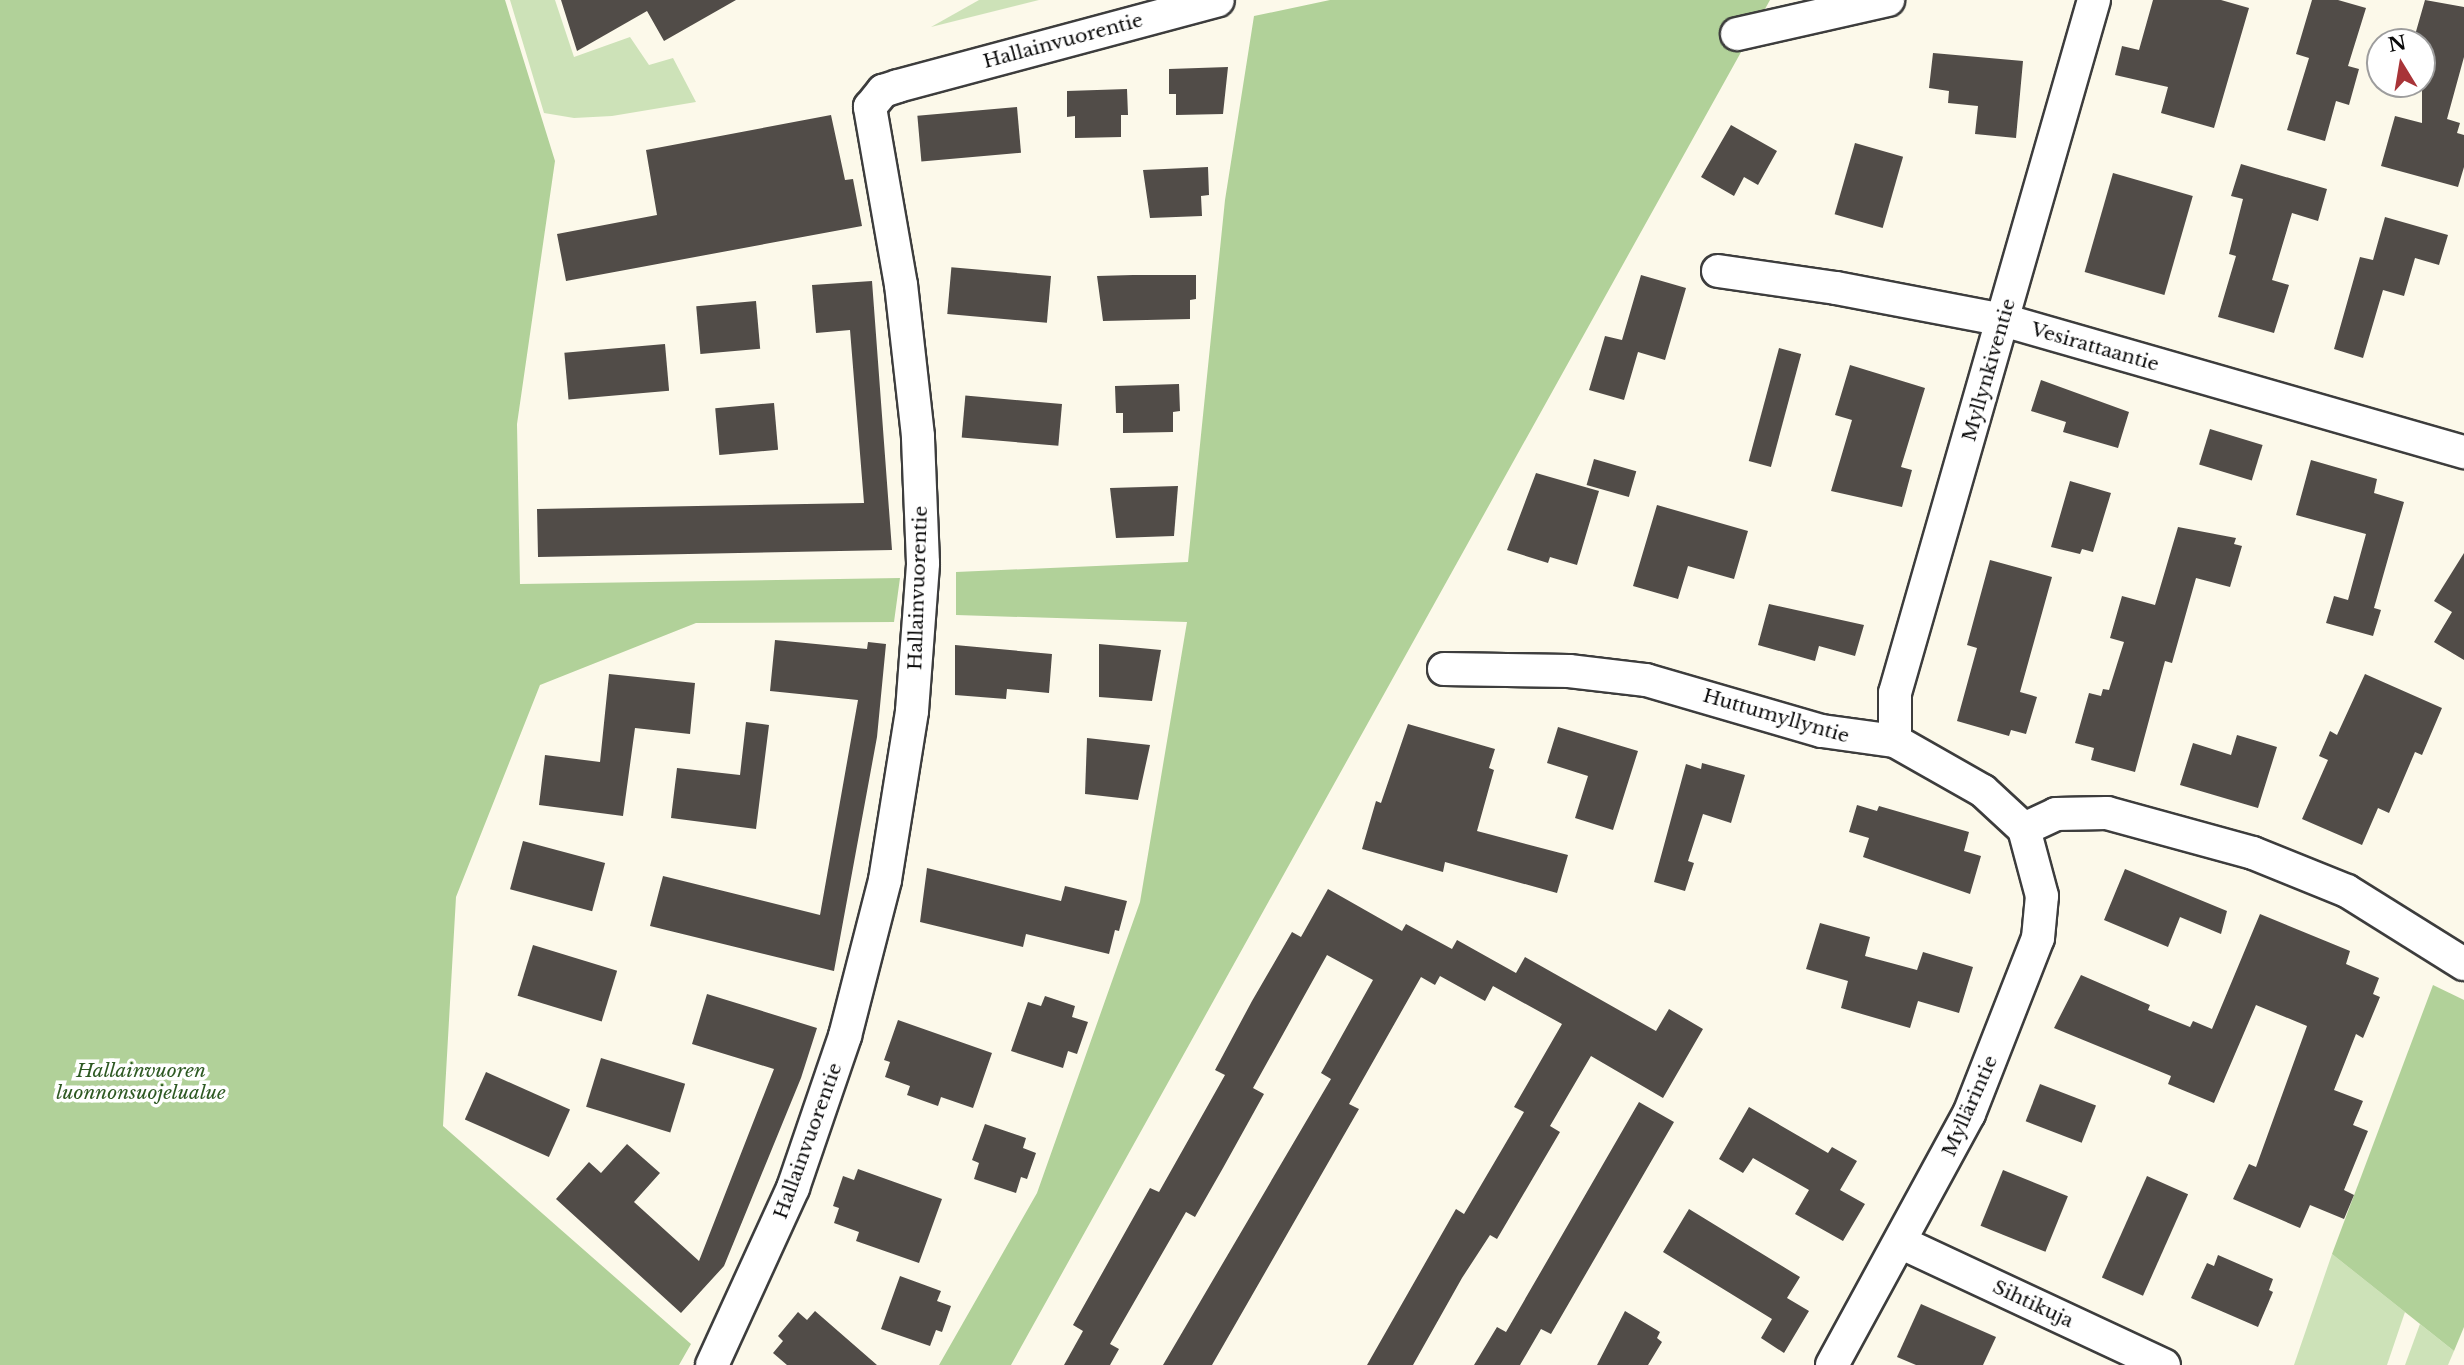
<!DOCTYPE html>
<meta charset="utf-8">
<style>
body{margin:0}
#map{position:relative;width:2464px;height:1365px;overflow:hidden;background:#fcf9ea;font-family:"Libre Baskerville",serif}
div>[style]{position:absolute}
.green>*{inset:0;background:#cde2b8}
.forest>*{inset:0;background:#b1d199}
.building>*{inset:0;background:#514c48;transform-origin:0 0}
.roads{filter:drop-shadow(2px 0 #3d3d3d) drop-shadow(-2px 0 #3d3d3d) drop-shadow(0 2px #3d3d3d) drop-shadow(0 -2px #3d3d3d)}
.minor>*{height:32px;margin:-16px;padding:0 16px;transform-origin:16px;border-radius:16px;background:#fff}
span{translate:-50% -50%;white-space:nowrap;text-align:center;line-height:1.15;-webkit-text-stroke:7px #fff;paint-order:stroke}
.street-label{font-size:19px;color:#0a0a0a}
.park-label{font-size:19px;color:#2e5923;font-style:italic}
.north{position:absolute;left:2366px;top:28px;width:70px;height:70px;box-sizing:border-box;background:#fff;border:2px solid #9d9d9d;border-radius:50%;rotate:349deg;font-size:19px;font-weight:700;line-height:28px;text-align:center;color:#0a0a0a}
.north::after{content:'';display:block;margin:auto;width:24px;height:32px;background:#a83438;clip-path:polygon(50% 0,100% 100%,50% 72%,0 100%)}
</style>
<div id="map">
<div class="green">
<i style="clip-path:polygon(510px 0,555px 0,574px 57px,630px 37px,649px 65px,673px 58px,696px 102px,612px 116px,574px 118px,544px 113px)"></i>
<i style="clip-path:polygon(979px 0,1039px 0,931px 27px)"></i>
<i style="clip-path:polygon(2332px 1254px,2405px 1312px,2387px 1365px,2294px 1365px)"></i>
<i style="clip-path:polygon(2420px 1324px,2454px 1351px,2448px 1365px,2405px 1365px)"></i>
</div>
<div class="forest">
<i style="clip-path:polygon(0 0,505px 0,555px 161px,517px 424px,520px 584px,900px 578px,894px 622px,696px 623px,540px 685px,456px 897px,443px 1126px,691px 1344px,679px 1365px,0 1365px)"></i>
<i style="clip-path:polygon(1330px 0,1770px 0,1011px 1365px,939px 1365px,1037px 1193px,1140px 902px,1187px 622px,956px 615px,956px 572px,1188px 562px,1225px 200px,1254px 16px)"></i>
<i style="clip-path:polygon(2433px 985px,2464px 1000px,2464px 1327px,2454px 1351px,2332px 1254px)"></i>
</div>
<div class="building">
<i style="clip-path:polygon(561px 0,736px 0,664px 41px,647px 11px,577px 51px)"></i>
<i style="clip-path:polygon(2153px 0,2221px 0,2249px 8px,2214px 128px,2161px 113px,2168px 87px,2115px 75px,2122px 46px,2139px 50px)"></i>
<i style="clip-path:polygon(2312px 0,2338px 0,2366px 8px,2348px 66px,2359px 69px,2349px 105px,2336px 101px,2325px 141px,2287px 130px,2309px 58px,2296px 54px)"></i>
<i style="clip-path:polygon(2425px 0,2464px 7px,2464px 57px,2447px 119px,2460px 123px,2457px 133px,2464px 135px,2464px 167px,2458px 187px,2381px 166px,2395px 116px,2422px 123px,2422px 42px,2413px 42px)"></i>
<i style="clip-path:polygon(1933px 53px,2023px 61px,2016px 138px,1975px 134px,1978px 106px,1948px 103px,1949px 91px,1929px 88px)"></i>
<i style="clip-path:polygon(1228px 67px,1223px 114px,1176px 115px,1176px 94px,1169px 94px,1169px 69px)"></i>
<i style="clip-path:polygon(1127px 89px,1128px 115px,1121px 115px,1121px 137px,1075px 138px,1075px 116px,1067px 117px,1067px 91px)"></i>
<i style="left:1017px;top:107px;width:46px;height:100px;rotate:85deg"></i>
<i style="clip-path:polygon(831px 115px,845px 180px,853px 179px,862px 226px,566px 281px,557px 234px,657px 215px,646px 150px)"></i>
<i style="clip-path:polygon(1731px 125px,1777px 151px,1758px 185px,1744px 177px,1734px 196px,1701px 177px)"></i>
<i style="left:1855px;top:143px;width:50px;height:74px;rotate:16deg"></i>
<i style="clip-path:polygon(2241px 164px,2327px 189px,2318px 221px,2292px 213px,2272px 280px,2289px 285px,2274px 333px,2218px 317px,2236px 256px,2229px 254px,2243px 199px,2231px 196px)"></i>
<i style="clip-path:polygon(1208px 167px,1209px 195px,1201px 196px,1202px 216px,1150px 218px,1143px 170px)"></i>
<i style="left:2113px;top:173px;width:83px;height:103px;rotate:16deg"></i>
<i style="clip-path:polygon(2385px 217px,2448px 235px,2439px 265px,2415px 258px,2404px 296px,2383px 290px,2363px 358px,2334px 349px,2360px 257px,2373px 260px)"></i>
<i style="clip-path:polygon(1133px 275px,1196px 275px,1196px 299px,1190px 300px,1190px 319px,1103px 321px,1097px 276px)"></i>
<i style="clip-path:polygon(1641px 275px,1686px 288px,1665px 360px,1638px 352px,1624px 400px,1589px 390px,1605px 336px,1622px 340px)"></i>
<i style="left:1051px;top:276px;width:47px;height:100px;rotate:95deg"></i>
<i style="clip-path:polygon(872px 281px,892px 550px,538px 557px,537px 509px,864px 503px,850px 330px,816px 333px,812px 285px)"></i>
<i style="left:756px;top:301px;width:48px;height:60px;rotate:85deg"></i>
<i style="left:665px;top:344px;width:47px;height:101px;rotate:85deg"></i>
<i style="left:1779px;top:348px;width:23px;height:117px;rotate:15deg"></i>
<i style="clip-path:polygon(1850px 365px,1925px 388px,1901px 467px,1912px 470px,1902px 507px,1831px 491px,1852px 420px,1835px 415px)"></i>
<i style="clip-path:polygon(2041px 380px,2129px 412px,2118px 448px,2063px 432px,2066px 422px,2031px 411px)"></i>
<i style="clip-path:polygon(1179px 384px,1180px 411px,1173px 412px,1173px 432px,1123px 433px,1123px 413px,1116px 413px,1115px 386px)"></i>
<i style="left:774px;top:403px;width:47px;height:59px;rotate:85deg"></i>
<i style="left:1062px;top:404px;width:42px;height:97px;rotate:95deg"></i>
<i style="left:2210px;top:429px;width:55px;height:37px;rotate:17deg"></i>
<i style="left:1594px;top:459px;width:44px;height:27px;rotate:16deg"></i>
<i style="clip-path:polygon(2311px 460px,2377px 479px,2374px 493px,2404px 502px,2374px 608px,2381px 610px,2373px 636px,2326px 623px,2334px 596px,2348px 600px,2366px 534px,2296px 515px)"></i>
<i style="clip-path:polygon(1536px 473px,1599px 491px,1577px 565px,1550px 557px,1548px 563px,1507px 550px)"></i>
<i style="clip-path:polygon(2070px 481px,2111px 493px,2093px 552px,2082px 549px,2080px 554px,2051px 547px)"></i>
<i style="clip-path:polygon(1178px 486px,1174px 536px,1116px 538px,1110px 488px)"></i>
<i style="clip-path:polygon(1657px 505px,1748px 531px,1734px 579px,1688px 566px,1678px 599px,1633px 586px)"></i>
<i style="clip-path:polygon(2178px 527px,2236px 538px,2234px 544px,2242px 546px,2230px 587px,2196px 578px,2172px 663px,2165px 661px,2135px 772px,2091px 760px,2094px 748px,2075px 743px,2089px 693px,2101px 696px,2103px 689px,2109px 690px,2124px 642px,2110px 638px,2122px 596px,2155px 605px)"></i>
<i style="clip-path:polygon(2464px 553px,2464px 660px,2434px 642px,2452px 612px,2434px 601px)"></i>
<i style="clip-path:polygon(1990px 560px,2052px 577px,2020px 692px,2037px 697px,2026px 734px,2011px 730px,2009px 736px,1957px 721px,1977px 648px,1967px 645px)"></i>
<i style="clip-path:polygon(1769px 604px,1864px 625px,1855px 656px,1819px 646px,1815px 661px,1758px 645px)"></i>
<i style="clip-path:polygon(775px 640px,867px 649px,868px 642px,886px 644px,877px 737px,834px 971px,650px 926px,663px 876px,820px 915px,858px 700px,770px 691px)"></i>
<i style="clip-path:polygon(1099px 644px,1161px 650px,1152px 701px,1099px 697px)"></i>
<i style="clip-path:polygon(955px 645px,1052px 654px,1049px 693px,1007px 689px,1006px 699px,955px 695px)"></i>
<i style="clip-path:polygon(609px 674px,695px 683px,690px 734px,635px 728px,623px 816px,539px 805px,545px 755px,600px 762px)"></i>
<i style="clip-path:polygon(2365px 674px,2442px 708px,2422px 755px,2415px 752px,2389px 813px,2378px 808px,2362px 845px,2302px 819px,2328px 760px,2319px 756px,2330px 731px,2337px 735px)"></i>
<i style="clip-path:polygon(746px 722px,769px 725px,756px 829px,671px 818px,677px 768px,740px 775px)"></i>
<i style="clip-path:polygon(1408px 724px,1495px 749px,1489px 768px,1494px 770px,1477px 831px,1568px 855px,1557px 893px,1445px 862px,1443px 872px,1362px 849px,1376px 801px,1381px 803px)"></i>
<i style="clip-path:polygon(1558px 727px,1638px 751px,1613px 830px,1575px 818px,1588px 776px,1547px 763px)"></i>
<i style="clip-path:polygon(2237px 735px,2277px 747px,2258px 808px,2180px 785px,2193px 743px,2231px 755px)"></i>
<i style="clip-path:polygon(1087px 738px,1150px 745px,1138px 800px,1085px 794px)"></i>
<i style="clip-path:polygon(1702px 763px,1745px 775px,1731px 823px,1703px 814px,1688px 861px,1694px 863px,1685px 891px,1654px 882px,1686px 764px,1701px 769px)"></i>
<i style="clip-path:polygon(1857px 805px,1877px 811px,1879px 806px,1969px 832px,1964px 851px,1981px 856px,1970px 894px,1863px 857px,1869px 838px,1849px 832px)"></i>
<i style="left:523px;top:841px;width:85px;height:50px;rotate:15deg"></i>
<i style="clip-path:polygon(927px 868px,1061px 901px,1065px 886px,1127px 901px,1119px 931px,1115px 930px,1109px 954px,1026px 934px,1023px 947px,920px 922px)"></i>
<i style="clip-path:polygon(2125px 869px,2227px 911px,2221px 934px,2180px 917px,2168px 947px,2104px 920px)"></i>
<i style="clip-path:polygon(1328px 889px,1402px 931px,1406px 924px,1452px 949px,1457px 940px,1516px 973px,1525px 957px,1656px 1031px,1669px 1009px,1703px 1029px,1663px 1098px,1591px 1056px,1550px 1126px,1560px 1132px,1497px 1239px,1490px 1235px,1462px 1278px,1413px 1365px,1367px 1365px,1456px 1209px,1464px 1214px,1524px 1112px,1514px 1107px,1562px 1024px,1493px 986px,1485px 1001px,1440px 976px,1435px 985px,1421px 977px,1349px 1104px,1359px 1109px,1212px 1365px,1163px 1365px,1331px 1079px,1321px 1073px,1373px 980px,1327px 955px,1253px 1088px,1264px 1094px,1223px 1168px,1195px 1217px,1186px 1212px,1110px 1344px,1119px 1349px,1110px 1365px,1064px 1365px,1083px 1331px,1073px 1325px,1150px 1188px,1159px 1192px,1225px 1075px,1215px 1070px,1252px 1001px,1292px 932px,1301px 937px)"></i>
<i style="clip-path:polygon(2260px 914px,2350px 951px,2346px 964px,2379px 978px,2373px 994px,2380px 997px,2363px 1038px,2356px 1034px,2334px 1090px,2363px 1101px,2353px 1125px,2368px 1131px,2344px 1190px,2354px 1195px,2344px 1219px,2310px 1205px,2300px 1228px,2233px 1199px,2249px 1164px,2256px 1167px,2307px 1026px,2256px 1005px,2214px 1103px,2168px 1084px,2171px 1076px,2054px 1028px,2081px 975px,2150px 1005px,2148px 1010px,2190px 1027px,2193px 1021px,2212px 1029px)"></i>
<i style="clip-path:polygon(1820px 923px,1870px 937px,1865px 956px,1917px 970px,1923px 952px,1973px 967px,1959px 1013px,1918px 1001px,1910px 1028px,1841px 1008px,1848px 981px,1806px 969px)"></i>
<i style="left:533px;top:945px;width:88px;height:53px;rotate:17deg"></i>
<i style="clip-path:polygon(707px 994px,817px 1028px,801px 1078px,724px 1266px,681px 1313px,556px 1199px,589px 1162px,601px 1173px,627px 1144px,660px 1173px,634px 1202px,699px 1261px,774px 1069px,692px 1044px)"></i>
<i style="clip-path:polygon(1045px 996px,1075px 1006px,1072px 1017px,1088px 1022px,1077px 1054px,1068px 1051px,1063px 1068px,1011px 1051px,1028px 1002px,1041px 1006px)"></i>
<i style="clip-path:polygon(898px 1020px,992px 1053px,973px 1108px,941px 1097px,938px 1106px,907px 1095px,910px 1086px,885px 1077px,890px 1062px,884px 1060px)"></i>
<i style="left:601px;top:1058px;width:88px;height:51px;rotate:17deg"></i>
<i style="left:486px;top:1072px;width:92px;height:52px;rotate:24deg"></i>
<i style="left:2040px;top:1084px;width:60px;height:40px;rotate:21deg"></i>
<i style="clip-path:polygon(1639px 1102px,1674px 1122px,1551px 1334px,1541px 1329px,1520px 1365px,1474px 1365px,1497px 1327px,1506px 1332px)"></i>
<i style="clip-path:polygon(1749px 1107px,1828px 1153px,1832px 1147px,1857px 1161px,1840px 1190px,1865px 1204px,1843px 1241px,1795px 1214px,1809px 1190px,1753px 1158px,1743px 1173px,1719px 1159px)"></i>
<i style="clip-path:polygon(985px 1124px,1026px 1138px,1023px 1148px,1036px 1153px,1027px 1179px,1021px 1177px,1016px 1193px,974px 1179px,979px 1163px,972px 1160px)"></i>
<i style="clip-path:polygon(858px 1169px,942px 1199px,919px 1263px,856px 1241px,859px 1232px,834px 1223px,839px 1208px,833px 1206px,843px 1176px,854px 1180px)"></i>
<i style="left:2003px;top:1170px;width:70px;height:60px;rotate:22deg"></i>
<i style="left:2147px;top:1176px;width:45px;height:111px;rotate:24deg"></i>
<i style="clip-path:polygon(1689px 1209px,1800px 1277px,1787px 1298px,1809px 1311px,1784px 1353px,1761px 1338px,1772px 1319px,1663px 1252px)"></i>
<i style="clip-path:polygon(2218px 1255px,2273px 1279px,2269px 1290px,2273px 1292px,2258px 1327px,2191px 1298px,2207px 1263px,2214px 1266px)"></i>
<i style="clip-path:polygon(900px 1276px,941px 1291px,937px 1301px,951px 1306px,942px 1332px,936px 1330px,930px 1346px,881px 1329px)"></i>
<i style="clip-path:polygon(1921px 1304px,1996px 1337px,1983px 1365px,1916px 1365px,1897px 1357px)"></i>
<i style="clip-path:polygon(815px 1311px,877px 1365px,787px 1365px,773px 1353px,783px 1341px,778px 1336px,798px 1312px,807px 1320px)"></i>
<i style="clip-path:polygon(1625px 1311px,1660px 1332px,1657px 1338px,1662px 1342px,1648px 1365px,1597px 1365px)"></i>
</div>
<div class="roads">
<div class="minor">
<i style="left:1737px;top:34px;width:155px;rotate:-12.7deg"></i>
<i style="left:1718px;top:271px;width:119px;rotate:8.2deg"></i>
<i style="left:1836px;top:288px;width:170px;rotate:10.8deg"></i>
<i style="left:2003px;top:320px;width:480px;rotate:16deg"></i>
<i style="left:1444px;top:669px;width:125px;rotate:0.9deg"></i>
<i style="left:1569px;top:671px;width:78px;rotate:6.7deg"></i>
<i style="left:1646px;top:680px;width:183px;rotate:16.2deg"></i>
<i style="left:1822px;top:731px;width:74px;rotate:7.8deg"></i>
<i style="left:1895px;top:741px;width:101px;rotate:29.6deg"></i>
<i style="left:1983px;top:791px;width:56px;rotate:42.8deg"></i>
<i style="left:2024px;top:829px;width:35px;rotate:-25deg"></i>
<i style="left:2056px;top:814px;width:51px;rotate:-1.1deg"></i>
<i style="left:2107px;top:813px;width:151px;rotate:15.3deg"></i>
<i style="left:2253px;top:853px;width:101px;rotate:22deg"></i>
<i style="left:2347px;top:891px;width:138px;rotate:32deg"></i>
<i style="left:1895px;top:741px;width:48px;rotate:-90deg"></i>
<i style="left:1895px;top:693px;width:721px;rotate:-73.98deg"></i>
<i style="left:1902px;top:1243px;width:289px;rotate:25deg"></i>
<i style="left:712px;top:1365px;width:195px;rotate:-65.4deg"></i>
<i style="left:793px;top:1188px;width:161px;rotate:-71.1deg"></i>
<i style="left:845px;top:1036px;width:161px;rotate:-75.6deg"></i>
<i style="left:885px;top:880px;width:171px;rotate:-80.9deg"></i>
<i style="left:912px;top:711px;width:148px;rotate:-85.7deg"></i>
<i style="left:923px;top:563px;width:127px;rotate:-92.3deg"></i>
<i style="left:918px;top:436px;width:152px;rotate:-96.4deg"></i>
<i style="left:901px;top:285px;width:181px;rotate:-99.9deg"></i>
<i style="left:870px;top:107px;width:21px;rotate:-51deg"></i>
<i style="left:883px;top:91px;width:16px;rotate:-18deg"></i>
<i style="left:898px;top:86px;width:331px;rotate:-15deg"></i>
<i style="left:1832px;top:1365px;width:286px;rotate:-61.4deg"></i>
<i style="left:1969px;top:1114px;width:189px;rotate:-68.6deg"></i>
<i style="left:2038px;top:938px;width:42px;rotate:-84.6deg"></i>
<i style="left:2042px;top:896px;width:69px;rotate:-105deg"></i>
</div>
</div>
<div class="street-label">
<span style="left:1063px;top:41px;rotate:-15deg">Hallainvuorentie</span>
<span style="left:2095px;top:347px;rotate:16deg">Vesirattaantie</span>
<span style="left:1989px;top:370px;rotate:-74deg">Myllynkiventie</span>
<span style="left:918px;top:588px;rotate:-88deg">Hallainvuorentie</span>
<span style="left:1776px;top:716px;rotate:16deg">Huttumyllyntie</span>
<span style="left:1970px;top:1106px;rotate:-66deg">Myllärintie</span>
<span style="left:808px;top:1141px;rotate:-70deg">Hallainvuorentie</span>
<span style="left:2033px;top:1304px;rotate:25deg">Sihtikuja</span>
</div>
<div class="park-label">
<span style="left:141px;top:1082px">Hallainvuoren<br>luonnonsuojelualue</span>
</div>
<div class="north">N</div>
</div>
